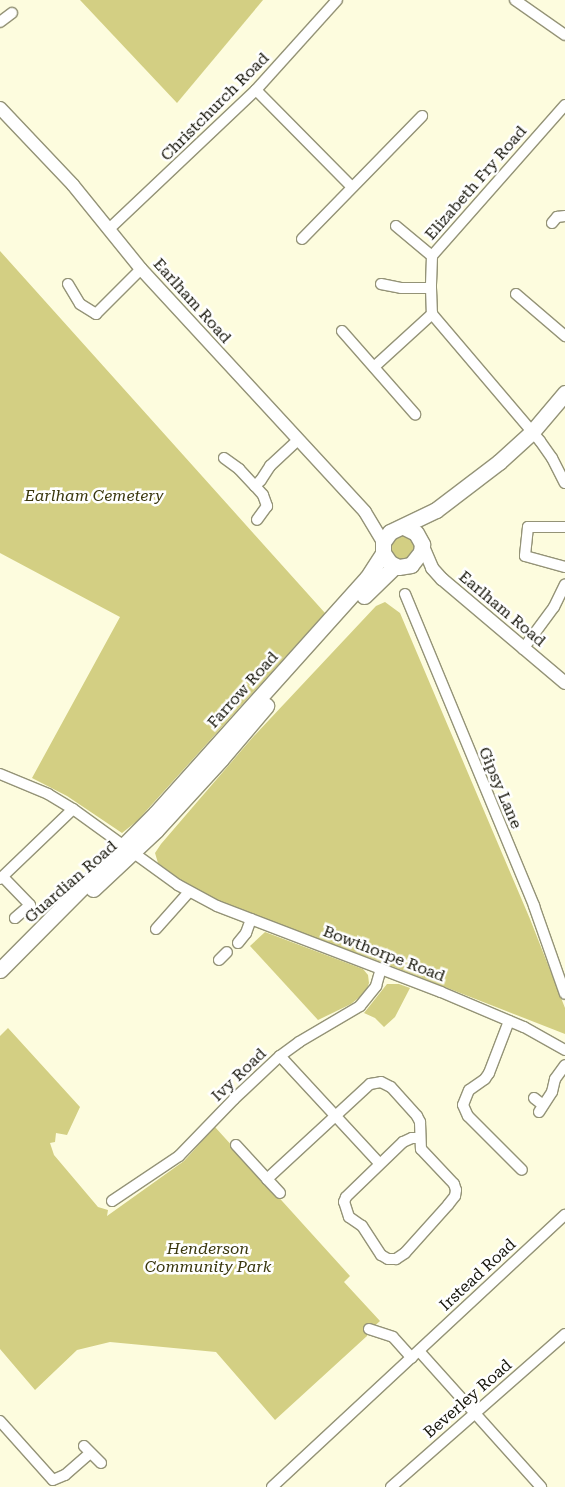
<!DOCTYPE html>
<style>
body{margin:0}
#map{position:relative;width:565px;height:1487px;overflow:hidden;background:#fdfcde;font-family:"Roboto Serif",serif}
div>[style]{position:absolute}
.green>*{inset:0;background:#d3cf83}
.round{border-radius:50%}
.roads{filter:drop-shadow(1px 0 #949377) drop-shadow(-1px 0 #949377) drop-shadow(0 1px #949377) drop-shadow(0 -1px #949377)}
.minor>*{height:10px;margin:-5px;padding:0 5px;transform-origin:5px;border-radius:5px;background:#fff}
.major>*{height:12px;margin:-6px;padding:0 6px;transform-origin:6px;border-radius:6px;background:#fff}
.highway>*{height:15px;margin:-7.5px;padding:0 7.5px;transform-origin:7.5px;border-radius:7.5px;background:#fff}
span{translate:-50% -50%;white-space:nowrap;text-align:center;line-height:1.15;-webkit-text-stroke:5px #fff;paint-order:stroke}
.street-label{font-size:16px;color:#16150a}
.park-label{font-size:16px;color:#3a370e;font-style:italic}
</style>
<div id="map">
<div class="green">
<i style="clip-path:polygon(80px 0,263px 0,177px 103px)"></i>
<i style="clip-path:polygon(0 251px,325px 613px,137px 821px,122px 833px,67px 796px,32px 778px,120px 617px,0 553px)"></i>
<i class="round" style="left:390px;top:535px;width:24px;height:24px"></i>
<i style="clip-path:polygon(385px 602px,400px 613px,530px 919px,565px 1008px,565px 1034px,381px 962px,241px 911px,189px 886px,158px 863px,155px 853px,161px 844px,253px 737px,376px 606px)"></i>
<i style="clip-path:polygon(265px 932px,363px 969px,368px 975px,369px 983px,366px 992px,351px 1004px,318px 1020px,250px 946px)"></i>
<i style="clip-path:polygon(387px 984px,399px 984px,410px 988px,395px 1017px,384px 1027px,375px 1018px,364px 1013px)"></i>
<i style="clip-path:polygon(8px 1028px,80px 1107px,67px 1135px,56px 1133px,55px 1142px,50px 1143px,54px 1155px,98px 1207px,108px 1210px,107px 1216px,184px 1161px,215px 1127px,350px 1276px,344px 1282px,380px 1321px,368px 1332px,367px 1336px,275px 1420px,216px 1352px,110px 1342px,77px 1350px,35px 1390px,0 1349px,0 1036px)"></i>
</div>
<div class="roads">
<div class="minor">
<i style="left:515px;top:0;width:61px;rotate:35deg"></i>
<i style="left:0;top:22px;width:15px;rotate:-37deg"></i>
<i style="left:256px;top:90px;width:136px;rotate:45.3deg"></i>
<i style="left:565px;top:105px;width:201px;rotate:131.4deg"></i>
<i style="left:432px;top:256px;width:32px;rotate:92deg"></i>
<i style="left:431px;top:288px;width:26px;rotate:88deg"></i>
<i style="left:432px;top:314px;width:167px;rotate:49.6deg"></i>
<i style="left:540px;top:441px;width:21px;rotate:55deg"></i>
<i style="left:552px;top:458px;width:28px;rotate:63deg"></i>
<i style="left:552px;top:223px;width:8px;rotate:-50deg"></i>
<i style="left:557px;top:217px;width:8px;rotate:-7deg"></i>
<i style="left:396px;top:226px;width:47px;rotate:39.8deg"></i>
<i style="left:109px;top:229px;width:202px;rotate:-43.4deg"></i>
<i style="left:256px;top:90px;width:121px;rotate:-48deg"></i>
<i style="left:302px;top:239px;width:172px;rotate:-45.7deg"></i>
<i style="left:68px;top:284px;width:23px;rotate:59deg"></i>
<i style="left:80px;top:304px;width:19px;rotate:32deg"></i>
<i style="left:96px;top:314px;width:64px;rotate:-45deg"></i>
<i style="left:381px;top:284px;width:20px;rotate:11deg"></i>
<i style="left:401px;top:288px;width:30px"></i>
<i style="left:516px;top:294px;width:65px;rotate:40.6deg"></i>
<i style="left:342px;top:331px;width:111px;rotate:48.7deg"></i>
<i style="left:374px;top:367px;width:79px;rotate:-42.4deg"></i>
<i style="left:224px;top:458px;width:19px;rotate:36deg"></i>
<i style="left:239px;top:469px;width:23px;rotate:47deg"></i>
<i style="left:255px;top:486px;width:8px;rotate:-45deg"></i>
<i style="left:261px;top:480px;width:17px;rotate:-57deg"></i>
<i style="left:270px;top:466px;width:38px;rotate:-43deg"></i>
<i style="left:255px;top:486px;width:12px;rotate:48deg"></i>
<i style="left:263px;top:495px;width:12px;rotate:70deg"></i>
<i style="left:267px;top:506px;width:17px;rotate:126deg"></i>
<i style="left:565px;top:527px;width:37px;rotate:180deg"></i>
<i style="left:528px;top:527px;width:29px;rotate:96deg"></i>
<i style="left:525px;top:556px;width:41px;rotate:15.4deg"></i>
<i style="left:405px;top:594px;width:338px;rotate:67.5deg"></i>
<i style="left:534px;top:906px;width:93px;rotate:70.6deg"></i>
<i style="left:523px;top:649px;width:52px;rotate:-53.6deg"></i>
<i style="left:554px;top:607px;width:25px;rotate:-64deg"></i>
<i style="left:0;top:774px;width:52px;rotate:22.6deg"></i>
<i style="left:48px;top:794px;width:29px;rotate:31deg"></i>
<i style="left:73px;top:809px;width:130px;rotate:35.9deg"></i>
<i style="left:178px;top:885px;width:44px;rotate:28.3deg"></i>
<i style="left:217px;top:906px;width:240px;rotate:21deg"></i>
<i style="left:441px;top:992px;width:90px;rotate:22.9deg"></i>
<i style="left:524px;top:1027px;width:47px;rotate:29.3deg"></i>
<i style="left:3px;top:877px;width:39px;rotate:46deg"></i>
<i style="left:30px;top:905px;width:20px;rotate:139deg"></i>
<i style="left:0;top:879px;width:101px;rotate:-43.8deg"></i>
<i style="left:156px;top:929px;width:50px;rotate:-48.3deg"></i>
<i style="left:238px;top:943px;width:13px;rotate:-51deg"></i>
<i style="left:246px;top:933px;width:15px;rotate:-70deg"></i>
<i style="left:219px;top:960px;width:11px;rotate:-45deg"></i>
<i style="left:509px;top:1021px;width:56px;rotate:111deg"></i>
<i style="left:489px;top:1073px;width:7px;rotate:124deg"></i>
<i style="left:485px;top:1079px;width:19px;rotate:145deg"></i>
<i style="left:469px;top:1090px;width:16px;rotate:112deg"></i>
<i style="left:463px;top:1105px;width:12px;rotate:66deg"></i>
<i style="left:468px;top:1116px;width:76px;rotate:45deg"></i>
<i style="left:280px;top:1056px;width:146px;rotate:47.2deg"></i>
<i style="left:534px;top:1098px;width:11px;rotate:38deg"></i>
<i style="left:539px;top:1112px;width:24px;rotate:-57deg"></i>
<i style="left:552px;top:1092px;width:13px;rotate:-77deg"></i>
<i style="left:555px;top:1079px;width:17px;rotate:-54deg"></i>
<i style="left:236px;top:1145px;width:46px;rotate:47.6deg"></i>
<i style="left:267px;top:1179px;width:140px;rotate:-42.7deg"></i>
<i style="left:370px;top:1084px;width:11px;rotate:-10deg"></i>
<i style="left:381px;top:1082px;width:11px;rotate:27deg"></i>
<i style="left:391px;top:1087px;width:39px;rotate:48deg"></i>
<i style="left:417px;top:1116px;width:7px;rotate:63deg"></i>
<i style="left:420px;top:1122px;width:27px;rotate:88deg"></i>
<i style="left:421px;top:1149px;width:48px;rotate:46.7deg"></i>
<i style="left:454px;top:1184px;width:6px;rotate:72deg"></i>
<i style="left:456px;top:1190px;width:6px;rotate:99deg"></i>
<i style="left:455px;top:1196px;width:11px;rotate:128deg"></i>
<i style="left:448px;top:1205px;width:64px;rotate:131.9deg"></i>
<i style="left:405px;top:1253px;width:11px;rotate:146deg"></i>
<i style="left:396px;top:1259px;width:8px;rotate:180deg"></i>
<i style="left:388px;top:1259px;width:8px;rotate:-150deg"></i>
<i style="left:381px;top:1255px;width:35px;rotate:-123deg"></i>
<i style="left:362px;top:1226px;width:16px;rotate:-145deg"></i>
<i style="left:349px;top:1217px;width:16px;rotate:-108deg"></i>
<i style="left:344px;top:1202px;width:5px;rotate:-68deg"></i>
<i style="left:346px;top:1197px;width:79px;rotate:-44deg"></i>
<i style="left:403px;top:1142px;width:10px;rotate:-24deg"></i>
<i style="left:412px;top:1138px;width:8px"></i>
<i style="left:267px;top:1179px;width:19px;rotate:47deg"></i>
<i style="left:112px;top:1201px;width:81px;rotate:-33.9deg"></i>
<i style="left:179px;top:1156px;width:79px;rotate:-46deg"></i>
<i style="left:234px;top:1099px;width:63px;rotate:-43.1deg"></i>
<i style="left:280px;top:1056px;width:24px;rotate:-36deg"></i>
<i style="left:299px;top:1042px;width:71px;rotate:-30.5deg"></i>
<i style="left:360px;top:1006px;width:26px;rotate:-51deg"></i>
<i style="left:376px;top:986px;width:18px;rotate:-74deg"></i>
<i style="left:369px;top:1329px;width:25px;rotate:18deg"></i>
<i style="left:393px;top:1337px;width:28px;rotate:48deg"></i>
<i style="left:419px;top:1351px;width:183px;rotate:48.1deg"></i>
<i style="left:0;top:1421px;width:79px;rotate:48.1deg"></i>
<i style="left:53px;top:1480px;width:13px;rotate:-23deg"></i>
<i style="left:65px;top:1475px;width:33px;rotate:-41deg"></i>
<i style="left:84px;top:1446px;width:24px;rotate:45deg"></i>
<i style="left:272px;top:1487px;width:400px;rotate:-42.9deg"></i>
<i style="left:391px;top:1487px;width:232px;rotate:-41.3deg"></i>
</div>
<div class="major">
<i style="left:0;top:108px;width:106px;rotate:46.5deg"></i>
<i style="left:73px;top:185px;width:108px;rotate:51deg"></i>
<i style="left:141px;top:269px;width:330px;rotate:47.3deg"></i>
<i style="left:365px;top:512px;width:35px;rotate:59deg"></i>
<i style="left:422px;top:544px;width:26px;rotate:67deg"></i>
<i style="left:432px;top:568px;width:15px;rotate:48deg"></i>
<i style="left:442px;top:579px;width:161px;rotate:40.2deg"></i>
</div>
<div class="highway">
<i style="left:404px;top:527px;width:13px;rotate:27deg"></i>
<i style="left:416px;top:533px;width:13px;rotate:61deg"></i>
<i style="left:422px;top:544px;width:8px;rotate:97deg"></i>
<i style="left:421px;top:552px;width:16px;rotate:128deg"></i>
<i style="left:411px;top:565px;width:13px;rotate:171deg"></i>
<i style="left:398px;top:567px;width:9px;rotate:-153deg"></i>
<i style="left:390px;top:563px;width:12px;rotate:-125deg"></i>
<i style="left:383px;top:553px;width:11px;rotate:-90deg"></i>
<i style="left:383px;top:542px;width:12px;rotate:-55deg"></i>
<i style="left:390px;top:532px;width:51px;rotate:-25.6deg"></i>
<i style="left:436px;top:510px;width:79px;rotate:-37.3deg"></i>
<i style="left:499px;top:462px;width:45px;rotate:-42.3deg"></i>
<i style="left:532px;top:432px;width:51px;rotate:-49.8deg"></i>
<i style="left:364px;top:596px;width:43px;rotate:-44.1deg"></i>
<i style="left:93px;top:889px;width:86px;rotate:-43.1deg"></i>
<i style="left:156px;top:830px;width:96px;rotate:-47.5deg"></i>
<i style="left:221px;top:759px;width:70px;rotate:-49.7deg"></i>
<i style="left:0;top:970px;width:221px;rotate:-45.2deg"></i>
<i style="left:156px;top:813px;width:316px;rotate:-48.1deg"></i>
<i style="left:367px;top:578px;width:30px;rotate:-57deg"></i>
</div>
</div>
<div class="street-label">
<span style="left:215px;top:107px;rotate:-45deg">Christchurch Road</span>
<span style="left:476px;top:183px;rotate:-49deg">Elizabeth Fry Road</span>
<span style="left:192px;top:301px;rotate:48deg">Earlham Road</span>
<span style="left:502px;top:609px;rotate:40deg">Earlham Road</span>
<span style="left:243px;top:690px;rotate:-48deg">Farrow Road</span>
<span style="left:500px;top:788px;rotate:67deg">Gipsy Lane</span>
<span style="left:71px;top:882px;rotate:-41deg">Guardian Road</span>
<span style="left:384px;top:954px;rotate:21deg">Bowthorpe Road</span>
<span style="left:239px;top:1075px;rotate:-44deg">Ivy Road</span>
<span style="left:478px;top:1275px;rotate:-43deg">Irstead Road</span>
<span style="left:468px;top:1399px;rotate:-41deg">Beverley Road</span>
</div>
<div class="park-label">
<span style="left:94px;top:496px">Earlham Cemetery</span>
<span style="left:208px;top:1258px">Henderson<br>Community Park</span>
</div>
</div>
